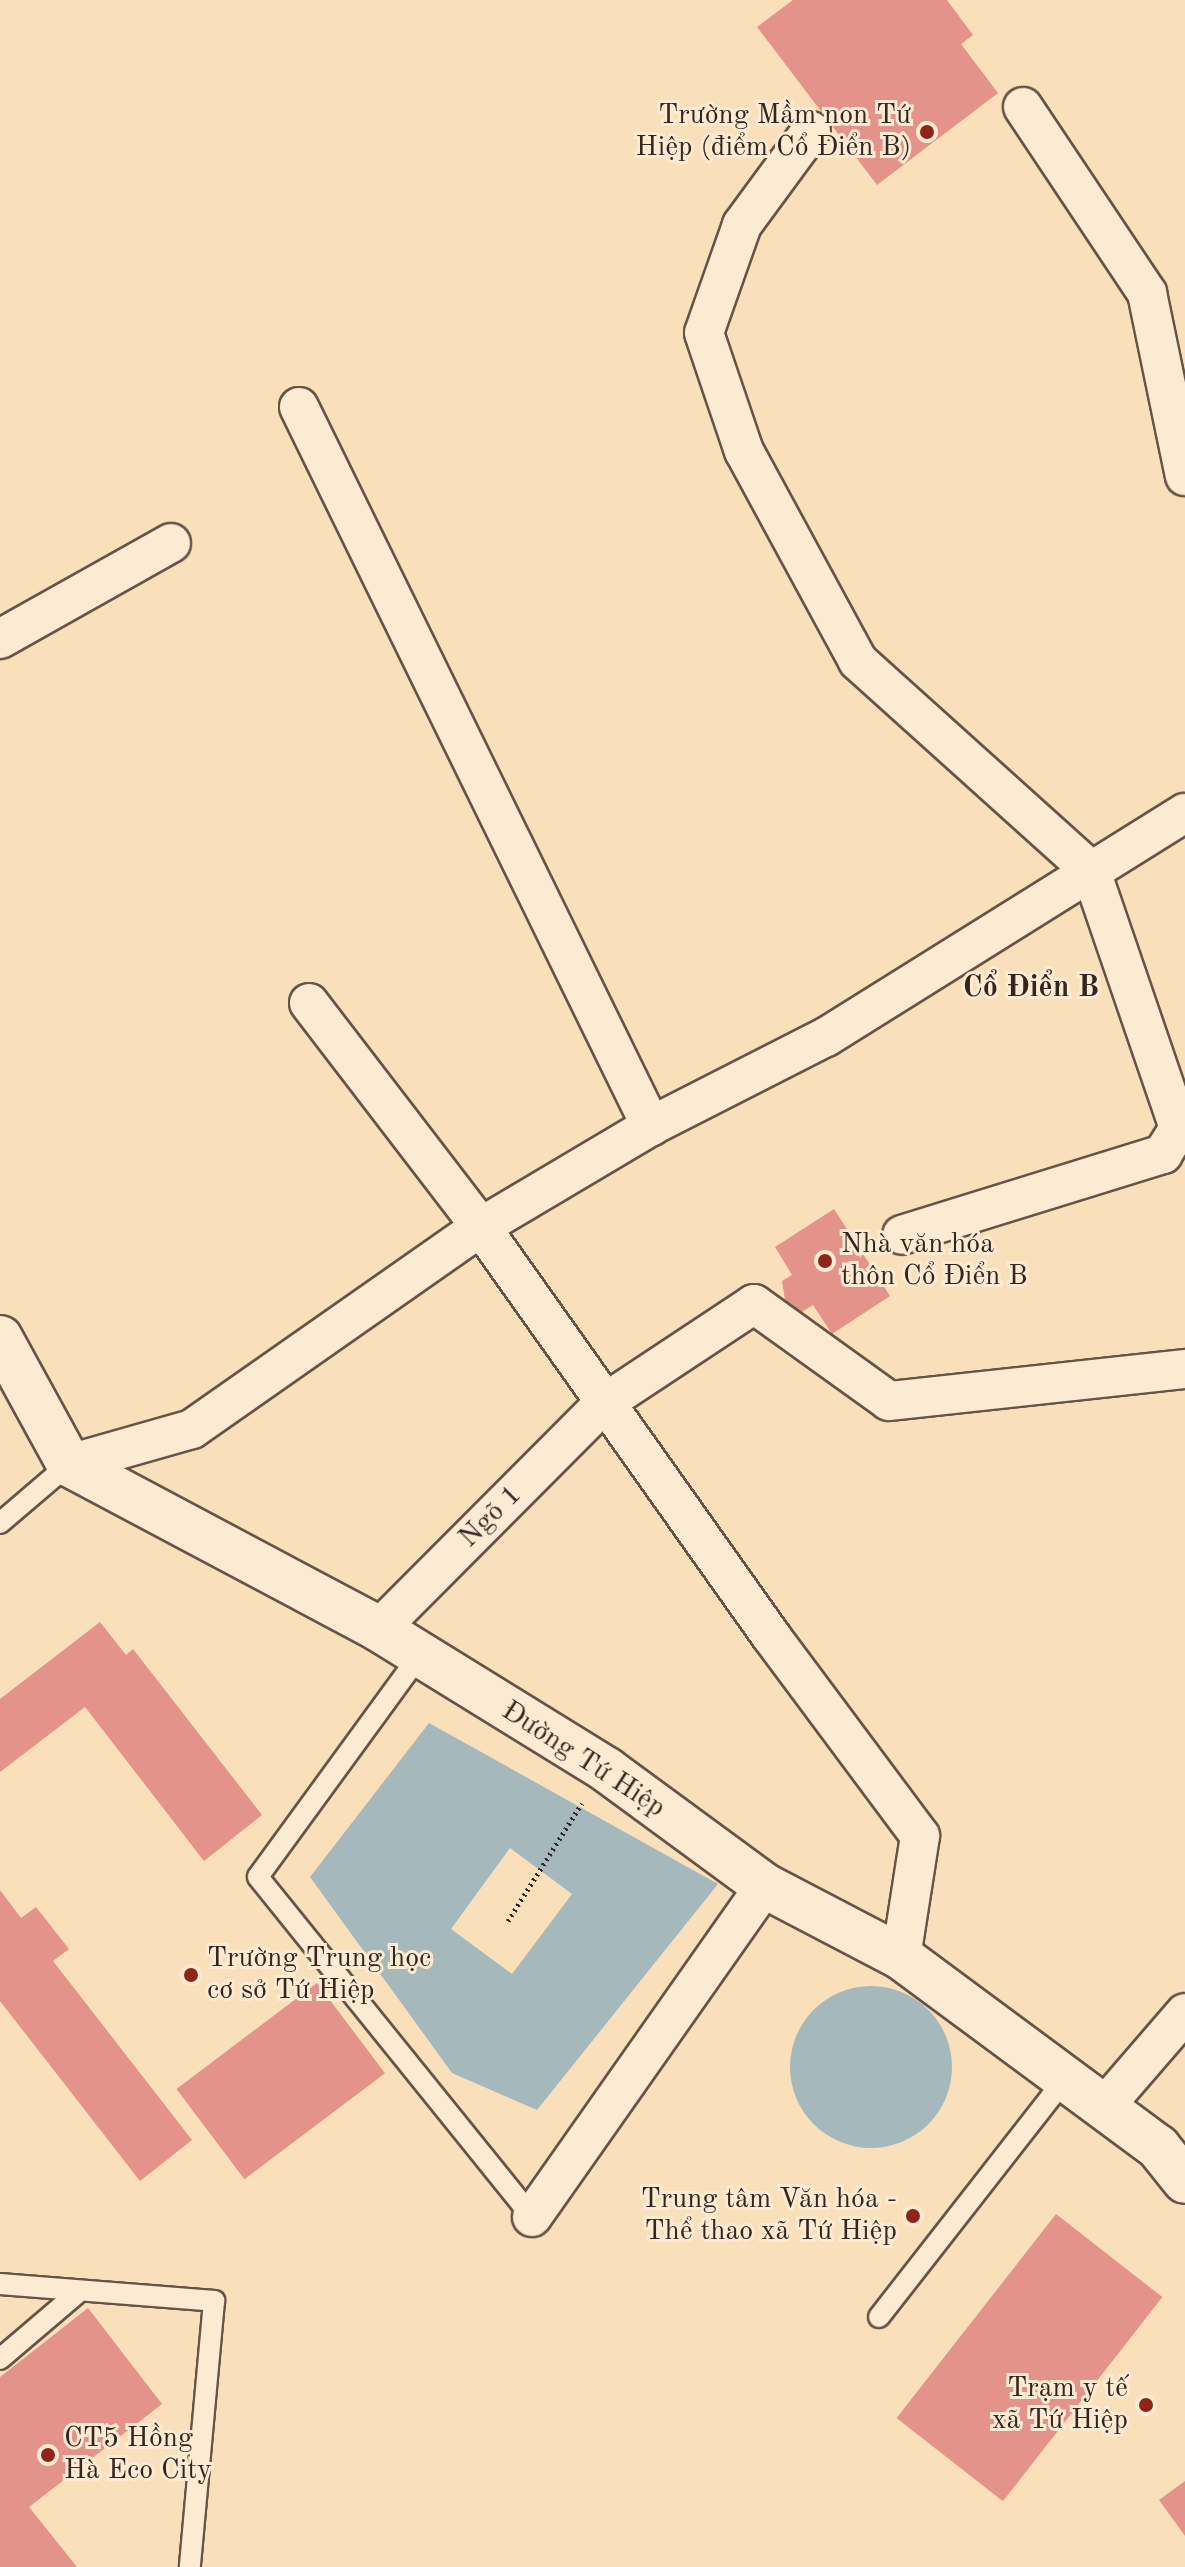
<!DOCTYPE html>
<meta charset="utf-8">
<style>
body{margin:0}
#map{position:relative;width:1185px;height:2567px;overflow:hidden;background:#fadfbb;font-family:"Old Standard TT",serif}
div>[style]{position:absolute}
.water>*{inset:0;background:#a5b9bc}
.round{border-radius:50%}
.building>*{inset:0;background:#e4938a;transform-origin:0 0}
.path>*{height:5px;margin-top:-2.5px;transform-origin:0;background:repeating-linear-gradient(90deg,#332620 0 2px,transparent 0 6px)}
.roads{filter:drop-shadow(2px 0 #655447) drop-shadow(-2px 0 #655447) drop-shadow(0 2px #655447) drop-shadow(0 -2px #655447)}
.lane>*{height:20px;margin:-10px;padding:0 10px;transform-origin:10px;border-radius:10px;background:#fcead3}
.street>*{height:38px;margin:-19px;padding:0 19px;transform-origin:19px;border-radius:19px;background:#fcead3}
.secondary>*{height:44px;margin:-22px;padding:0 22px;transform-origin:22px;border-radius:22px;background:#fcead3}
.dots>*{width:22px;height:22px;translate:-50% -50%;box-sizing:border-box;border:4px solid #fcead3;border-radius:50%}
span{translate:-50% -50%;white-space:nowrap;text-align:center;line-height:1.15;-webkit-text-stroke:6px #fcead3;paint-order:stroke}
.poi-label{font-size:28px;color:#332620}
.right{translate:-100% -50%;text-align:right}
.left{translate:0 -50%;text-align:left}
.street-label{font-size:28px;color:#332620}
.neighbourhood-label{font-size:30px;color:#332620;font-weight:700}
</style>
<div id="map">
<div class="water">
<i style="clip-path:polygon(evenodd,429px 1723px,718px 1884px,537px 2110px,452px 2073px,310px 1877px,429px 1723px,510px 1848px,572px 1894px,512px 1974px,451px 1929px,510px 1848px)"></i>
<i class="round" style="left:790px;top:1986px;width:162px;height:162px"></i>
</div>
<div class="building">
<i style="clip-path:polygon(793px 0,947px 0,973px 35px,961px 44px,998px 93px,877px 185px,757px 27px)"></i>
<i style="clip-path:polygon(834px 1209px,890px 1296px,832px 1334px,813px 1305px,800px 1313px,785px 1300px,782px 1281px,792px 1275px,775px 1247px)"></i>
<i style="clip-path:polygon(100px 1622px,126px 1655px,133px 1649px,262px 1815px,204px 1861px,85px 1707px,0 1772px,0 1699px)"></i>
<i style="clip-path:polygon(0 1890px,21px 1918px,36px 1907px,69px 1949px,53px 1961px,192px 2140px,140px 2181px,0 2001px)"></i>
<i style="left:317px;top:1983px;width:113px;height:176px;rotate:53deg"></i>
<i style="left:1056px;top:2214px;width:135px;height:259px;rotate:38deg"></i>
<i style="clip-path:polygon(88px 2308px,162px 2404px,29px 2507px,77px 2567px,0 2567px,0 2377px)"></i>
<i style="clip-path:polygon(1185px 2481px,1185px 2536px,1159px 2500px)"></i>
</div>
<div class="path">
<i style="left:508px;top:1921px;width:139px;rotate:-57.9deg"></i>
</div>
<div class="roads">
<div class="lane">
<i style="left:0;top:1523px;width:91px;rotate:-40.5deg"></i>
<i style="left:419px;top:1656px;width:273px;rotate:126.1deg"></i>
<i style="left:258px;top:1877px;width:437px;rotate:51.1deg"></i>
<i style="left:0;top:2284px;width:215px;rotate:4.5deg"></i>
<i style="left:214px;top:2301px;width:267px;rotate:95.2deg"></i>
<i style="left:879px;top:2317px;width:306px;rotate:-52deg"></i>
<i style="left:0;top:2359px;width:105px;rotate:-40.4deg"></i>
</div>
<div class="street">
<i style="left:1023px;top:107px;width:224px;rotate:56.3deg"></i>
<i style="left:1147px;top:293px;width:187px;rotate:78.3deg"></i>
<i style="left:811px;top:131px;width:117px;rotate:126.3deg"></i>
<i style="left:742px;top:225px;width:114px;rotate:109.4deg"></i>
<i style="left:704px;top:333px;width:125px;rotate:71.3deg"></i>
<i style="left:744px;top:451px;width:239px;rotate:61.5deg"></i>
<i style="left:858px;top:661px;width:314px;rotate:42deg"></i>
<i style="left:1091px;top:871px;width:272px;rotate:71.1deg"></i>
<i style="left:1179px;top:1128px;width:31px;rotate:122deg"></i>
<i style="left:1163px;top:1154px;width:273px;rotate:162.8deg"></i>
<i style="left:299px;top:407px;width:801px;rotate:63.92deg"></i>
<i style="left:0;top:639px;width:196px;rotate:-29.3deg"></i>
<i style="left:309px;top:1003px;width:282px;rotate:52.5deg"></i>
<i style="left:481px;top:1227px;width:501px;rotate:54.66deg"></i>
<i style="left:771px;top:1636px;width:249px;rotate:53.3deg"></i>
<i style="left:920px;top:1836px;width:122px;rotate:98.9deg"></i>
<i style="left:69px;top:1464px;width:128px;rotate:-15.9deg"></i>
<i style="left:192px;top:1429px;width:353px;rotate:-35deg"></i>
<i style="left:481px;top:1227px;width:198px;rotate:-30.7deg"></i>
<i style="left:651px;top:1126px;width:196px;rotate:-27deg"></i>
<i style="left:826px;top:1037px;width:423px;rotate:-32deg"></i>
<i style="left:379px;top:1629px;width:317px;rotate:-45.1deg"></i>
<i style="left:603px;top:1404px;width:181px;rotate:-33.5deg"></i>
<i style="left:754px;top:1304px;width:166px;rotate:35.7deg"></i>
<i style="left:889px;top:1401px;width:298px;rotate:-6.2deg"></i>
<i style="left:1104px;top:2107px;width:124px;rotate:-49.2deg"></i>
<i style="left:532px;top:2217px;width:405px;rotate:-54.9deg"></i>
</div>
<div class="secondary">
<i style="left:0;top:1338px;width:144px;rotate:61.3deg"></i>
<i style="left:69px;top:1464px;width:351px;rotate:28deg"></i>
<i style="left:379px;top:1629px;width:268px;rotate:31.7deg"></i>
<i style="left:607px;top:1770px;width:196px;rotate:36.3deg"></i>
<i style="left:765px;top:1886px;width:153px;rotate:27.6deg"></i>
<i style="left:901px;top:1957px;width:320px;rotate:36.5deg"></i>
<i style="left:1158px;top:2147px;width:43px;rotate:51.5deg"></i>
</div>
</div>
<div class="dots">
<i style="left:927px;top:132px;background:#8f2418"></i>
<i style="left:825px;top:1261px;background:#8f2418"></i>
<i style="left:191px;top:1975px;background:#8f2418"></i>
<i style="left:913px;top:2216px;background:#8f2418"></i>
<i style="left:1146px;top:2405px;background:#8f2418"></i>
<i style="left:48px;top:2455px;background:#8f2418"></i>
</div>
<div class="poi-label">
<span class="right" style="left:911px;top:132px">Trường Mầm non Tứ<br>Hiệp (điểm Cổ Điển B)</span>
<span class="left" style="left:841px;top:1261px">Nhà văn hóa<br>thôn Cổ Điển B</span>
<span class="left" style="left:207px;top:1975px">Trường Trung học<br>cơ sở Tứ Hiệp</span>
<span class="right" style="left:897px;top:2216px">Trung tâm Văn hóa -<br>Thể thao xã Tứ Hiệp</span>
<span class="right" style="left:1128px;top:2405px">Trạm y tế<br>xã Tứ Hiệp</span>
<span class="left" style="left:64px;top:2455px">CT5 Hồng<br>Hà Eco City</span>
</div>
<div class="street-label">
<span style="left:491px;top:1517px;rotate:-45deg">Ngõ 1</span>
<span style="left:583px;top:1760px;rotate:33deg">Đường Tứ Hiệp</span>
</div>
<div class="neighbourhood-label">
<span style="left:1031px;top:988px">Cổ Điển B</span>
</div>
</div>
